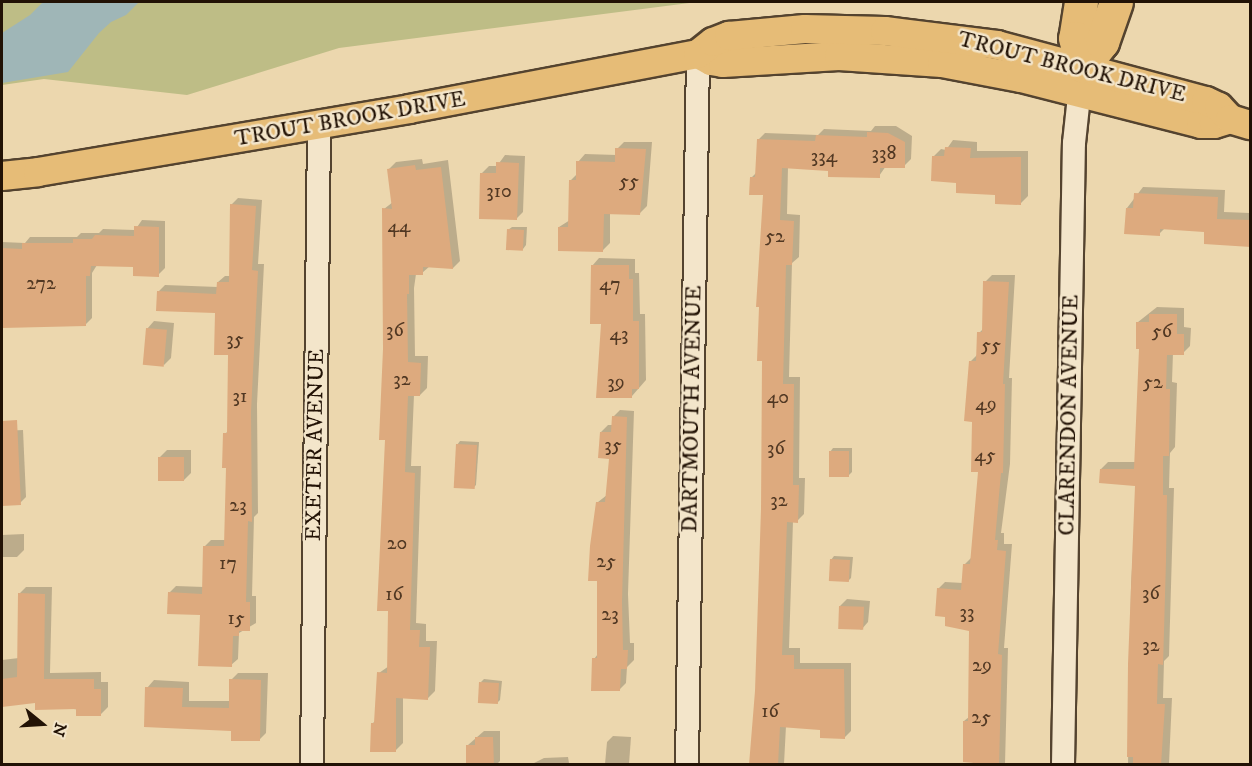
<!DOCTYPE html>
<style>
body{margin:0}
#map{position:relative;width:1252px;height:766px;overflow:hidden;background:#ecd7ae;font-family:"IM FELL DW Pica",serif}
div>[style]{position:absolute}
.green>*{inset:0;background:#bebd86}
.water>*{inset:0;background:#9fb6b7}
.shadow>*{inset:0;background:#0003}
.building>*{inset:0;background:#ddaa7e;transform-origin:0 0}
.roads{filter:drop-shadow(2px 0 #54432f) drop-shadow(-2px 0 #54432f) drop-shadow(0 2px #54432f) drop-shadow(0 -2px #54432f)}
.minor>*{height:22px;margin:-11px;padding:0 11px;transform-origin:11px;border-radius:11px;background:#f3e5ca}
.major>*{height:28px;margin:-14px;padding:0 14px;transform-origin:14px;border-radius:14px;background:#e6bc77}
.highway>*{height:33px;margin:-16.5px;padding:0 16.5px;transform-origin:16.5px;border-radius:16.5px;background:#e6bc77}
span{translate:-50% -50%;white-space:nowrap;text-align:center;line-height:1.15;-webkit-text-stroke:5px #f3e5ca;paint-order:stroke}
.number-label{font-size:20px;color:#513823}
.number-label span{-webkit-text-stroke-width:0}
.street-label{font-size:22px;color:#221205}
.frame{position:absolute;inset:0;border:3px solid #221205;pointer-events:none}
.north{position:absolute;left:12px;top:694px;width:60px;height:60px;-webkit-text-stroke:4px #f3e5ca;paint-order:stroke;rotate:108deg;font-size:16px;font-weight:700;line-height:24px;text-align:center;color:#221205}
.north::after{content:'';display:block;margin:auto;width:21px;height:27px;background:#221205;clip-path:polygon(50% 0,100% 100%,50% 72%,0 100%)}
</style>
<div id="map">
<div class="green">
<i style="clip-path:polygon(2px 2px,697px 2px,339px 48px,187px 95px,44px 79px,2px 85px)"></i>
</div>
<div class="water">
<i style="clip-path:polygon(43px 2px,139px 2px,126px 15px,111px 22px,99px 33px,68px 72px,2px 83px,2px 33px,30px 15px)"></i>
</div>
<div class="shadow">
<i style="clip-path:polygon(875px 126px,896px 126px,912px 136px,911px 159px,904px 166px,886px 166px,879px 176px,830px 169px,788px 167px,787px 214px,800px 215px,799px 257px,792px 263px,789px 377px,800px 377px,799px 478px,805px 478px,804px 514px,797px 521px,793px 521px,789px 648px,800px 648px,800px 663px,851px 663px,851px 731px,844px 738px,822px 728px,786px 726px,784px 764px,751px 764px,756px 691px,762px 509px,764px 194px,751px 178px,757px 172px,758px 140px,765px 133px,818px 135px,824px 129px,871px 131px)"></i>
<i style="clip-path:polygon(953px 140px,977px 142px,977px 151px,1028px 151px,1028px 196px,1021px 203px,958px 181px,934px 156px,941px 149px,946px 150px)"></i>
<i style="clip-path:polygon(624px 142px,652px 142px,647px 206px,640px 213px,610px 212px,610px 243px,603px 250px,559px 227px,570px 220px,571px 180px,577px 174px,578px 162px,585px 154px,617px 155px,617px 149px)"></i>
<i style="clip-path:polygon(505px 155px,525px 156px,523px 212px,516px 219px,482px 173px,489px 166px,497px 166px)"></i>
<i style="clip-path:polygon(422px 159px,423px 164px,448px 160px,460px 261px,453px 268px,430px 266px,422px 273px,416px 274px,414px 288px,415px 356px,428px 356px,427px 388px,420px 395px,414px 395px,411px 466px,421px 466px,416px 623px,426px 624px,426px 641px,437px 641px,435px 691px,428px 698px,403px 697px,403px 743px,395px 751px,372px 724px,375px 721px,379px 673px,389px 666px,384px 209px,393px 202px,389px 169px,396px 162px)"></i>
<i style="clip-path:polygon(1143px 187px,1225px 190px,1224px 212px,1250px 213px,1250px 245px,1206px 230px,1165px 228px,1159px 234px,1127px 208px)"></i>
<i style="clip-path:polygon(238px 198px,262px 200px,258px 264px,264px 264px,257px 404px,258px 513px,254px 517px,252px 596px,256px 596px,256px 623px,239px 633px,238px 659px,231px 665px,202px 614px,169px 593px,176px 586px,204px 587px,204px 547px,211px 540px,225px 540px,228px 467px,225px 434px,228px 431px,229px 354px,217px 312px,158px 292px,165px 285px,218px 287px,218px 282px,225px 276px,230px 276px,231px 205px)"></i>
<i style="clip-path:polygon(142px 220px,165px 221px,165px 268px,158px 275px,134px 265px,97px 265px,92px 273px,92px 318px,85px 325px,32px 275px,2px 274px,2px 242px,25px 243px,30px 237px,77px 237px,81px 233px,99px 233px,103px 229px,135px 230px)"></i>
<i style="clip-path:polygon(512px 227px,527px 227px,526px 245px,523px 249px,508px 230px)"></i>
<i style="clip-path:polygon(599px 258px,635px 259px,635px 273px,639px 273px,640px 314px,645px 314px,646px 380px,632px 396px,602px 323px,592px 266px)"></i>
<i style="clip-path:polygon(992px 275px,1015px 275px,1009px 378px,1012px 378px,1010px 464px,1001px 533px,1004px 533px,1004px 544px,1012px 544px,1004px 648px,1008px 648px,1005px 764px,973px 764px,964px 721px,969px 717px,971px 630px,938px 589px,945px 582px,963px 583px,964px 565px,972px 557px,979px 471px,970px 362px,978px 354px,979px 333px,984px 328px,985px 282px)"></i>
<i style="clip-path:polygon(1157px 307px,1184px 308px,1184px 327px,1191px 328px,1190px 346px,1183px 353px,1173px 353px,1172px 382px,1177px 383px,1175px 447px,1170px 453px,1169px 488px,1174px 488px,1172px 552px,1169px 656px,1164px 661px,1163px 698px,1172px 698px,1169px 764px,1128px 764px,1131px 585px,1137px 484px,1101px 469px,1108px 462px,1136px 462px,1140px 348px,1138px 322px)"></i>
<i style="clip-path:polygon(154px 321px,174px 323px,171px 358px,164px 365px,147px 329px)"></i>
<i style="clip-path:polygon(620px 410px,634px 411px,628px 594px,630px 643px,634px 643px,634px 660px,627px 667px,626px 683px,619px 690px,594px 659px,598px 654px,598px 502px,607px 495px,610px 457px,601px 432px,608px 425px,613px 425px,613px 417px)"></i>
<i style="clip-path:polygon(23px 430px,26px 497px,20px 503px,2px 504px,2px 431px)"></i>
<i style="clip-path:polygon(460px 441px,479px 442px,476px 485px,473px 488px,457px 445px)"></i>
<i style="clip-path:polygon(833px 448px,852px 448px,852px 472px,849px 475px,830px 452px)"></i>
<i style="clip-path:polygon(167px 450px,191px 450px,191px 473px,184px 480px,160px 457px)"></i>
<i style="clip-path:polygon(24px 534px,24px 550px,17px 557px,2px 557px,2px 535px)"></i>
<i style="clip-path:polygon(834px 556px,853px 557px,851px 578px,848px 581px,831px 560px)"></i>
<i style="clip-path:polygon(26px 587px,52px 587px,50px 673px,101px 672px,101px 682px,108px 682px,108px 707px,101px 714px,36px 702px,2px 705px,2px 660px,19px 658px,19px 594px)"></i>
<i style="clip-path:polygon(847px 599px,870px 601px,868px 622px,861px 630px,840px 606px)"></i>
<i style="clip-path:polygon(238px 673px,268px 673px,266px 733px,259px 740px,233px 730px,145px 726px,147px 688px,154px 680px,189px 682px,189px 701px,230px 701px,231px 680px)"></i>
<i style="clip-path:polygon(484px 679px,502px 681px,500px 700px,497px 703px,481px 682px)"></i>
<i style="clip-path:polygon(484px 731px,500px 731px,500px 761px,497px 764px,468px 764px,468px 745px)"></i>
<i style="clip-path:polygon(613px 736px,631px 737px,629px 764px,605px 764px,607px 742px)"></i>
<i style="clip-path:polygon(568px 757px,569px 763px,604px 764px,532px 764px,544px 758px)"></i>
</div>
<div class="building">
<i style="clip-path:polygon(867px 132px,888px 133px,905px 142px,905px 168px,880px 168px,880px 178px,828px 177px,828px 171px,782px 168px,780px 220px,794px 221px,792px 265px,786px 265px,783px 384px,794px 384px,793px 485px,799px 485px,798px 523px,787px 522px,782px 655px,794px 655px,794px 669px,844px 669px,845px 739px,820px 738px,820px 730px,780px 727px,778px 765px,749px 765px,755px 691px,761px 509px,762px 361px,757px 361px,759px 307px,756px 307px,763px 195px,749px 195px,750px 177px,755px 177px,757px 139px,815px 141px,816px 135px,867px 137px)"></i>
<i style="clip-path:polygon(945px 147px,971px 148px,970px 158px,1021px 157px,1021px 205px,995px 204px,995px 195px,956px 193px,956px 183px,931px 181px,932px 156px,944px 156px)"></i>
<i style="clip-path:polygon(615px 148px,646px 149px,640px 215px,604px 214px,603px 252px,558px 251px,558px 227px,568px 227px,569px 180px,576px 180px,576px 161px,615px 162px)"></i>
<i style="clip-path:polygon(496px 162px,519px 163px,517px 220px,479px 219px,480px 173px,496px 173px)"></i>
<i style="clip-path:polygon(415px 165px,416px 170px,441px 167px,453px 269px,423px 267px,423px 275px,409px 275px,409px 294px,407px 294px,408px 362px,421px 363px,420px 396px,408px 396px,405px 472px,415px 473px,410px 630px,420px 630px,419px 647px,430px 647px,428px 700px,396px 698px,396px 752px,370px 752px,371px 723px,374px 723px,377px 672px,387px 673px,388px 611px,377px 611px,385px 440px,379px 440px,383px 349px,382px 208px,392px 209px,387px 169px)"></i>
<i style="clip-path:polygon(1134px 193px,1218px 197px,1217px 219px,1251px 220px,1251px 247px,1204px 244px,1204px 232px,1160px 229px,1160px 236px,1124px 234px,1126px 208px,1133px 208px)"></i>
<i style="clip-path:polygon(230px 204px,256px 206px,252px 270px,258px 271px,251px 412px,252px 522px,248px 521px,246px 602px,250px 602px,250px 631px,239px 631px,239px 636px,233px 636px,232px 667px,198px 666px,200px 615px,167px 614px,168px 592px,202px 594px,203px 546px,224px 546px,226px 468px,222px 468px,223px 433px,227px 433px,228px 355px,214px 355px,215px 313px,156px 311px,157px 291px,216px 294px,217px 282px,229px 282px)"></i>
<i style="clip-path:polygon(134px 226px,159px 227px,159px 277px,133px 276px,133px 267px,91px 266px,90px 276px,86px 276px,86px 326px,2px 328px,2px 248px,22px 249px,22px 243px,73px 243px,73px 239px,92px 239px,95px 235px,134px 236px)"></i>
<i style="left:507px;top:229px;width:17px;height:21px;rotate:3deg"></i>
<i style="clip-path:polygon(591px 265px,629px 265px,629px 279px,633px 279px,633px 321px,639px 321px,639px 389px,632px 389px,632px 398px,596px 398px,601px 324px,590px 324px)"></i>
<i style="clip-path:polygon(983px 281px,1009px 282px,1003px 384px,1005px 384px,1003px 473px,1001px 473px,995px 540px,998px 540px,997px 550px,1006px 551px,998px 654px,1002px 655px,999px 765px,963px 762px,963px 721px,968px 721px,969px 631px,945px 626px,945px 617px,935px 616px,937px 588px,961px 590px,963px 564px,970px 564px,978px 472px,971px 472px,972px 422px,964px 421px,969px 361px,976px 361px,977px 332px,982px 332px)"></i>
<i style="clip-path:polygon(1149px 314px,1177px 314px,1177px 334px,1184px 334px,1184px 355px,1167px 355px,1166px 389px,1170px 389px,1169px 456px,1163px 456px,1163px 495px,1167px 495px,1166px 561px,1163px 665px,1158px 664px,1157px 704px,1165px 704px,1161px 765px,1133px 765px,1133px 757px,1127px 757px,1128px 664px,1135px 486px,1099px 483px,1100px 469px,1134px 469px,1139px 349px,1136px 349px,1136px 322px,1149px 322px)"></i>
<i style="left:146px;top:328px;width:21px;height:37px;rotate:5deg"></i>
<i style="clip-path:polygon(612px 416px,627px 417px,622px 602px,623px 650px,628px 650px,627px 669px,621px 669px,620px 691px,591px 691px,592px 658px,597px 658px,597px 581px,588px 581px,590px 546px,596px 502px,605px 502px,609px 459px,598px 458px,600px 432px,611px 432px)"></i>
<i style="clip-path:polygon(17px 420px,21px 505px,2px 506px,2px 421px)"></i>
<i style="left:456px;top:444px;width:21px;height:44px;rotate:3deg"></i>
<i style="left:829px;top:451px;width:20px;height:26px"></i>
<i style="left:158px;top:457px;width:26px;height:24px"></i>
<i style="left:830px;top:559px;width:20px;height:22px;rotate:3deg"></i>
<i style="clip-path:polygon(18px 593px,45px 594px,44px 679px,94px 679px,94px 689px,101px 689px,101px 716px,76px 716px,76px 709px,35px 710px,35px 703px,2px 707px,2px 679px,17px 677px)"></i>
<i style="left:839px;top:606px;width:25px;height:23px;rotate:2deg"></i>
<i style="clip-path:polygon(229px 679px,261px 680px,260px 741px,231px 741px,231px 731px,144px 727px,145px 687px,183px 688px,182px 707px,229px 708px)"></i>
<i style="left:479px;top:682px;width:20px;height:21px;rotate:3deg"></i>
<i style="clip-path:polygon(475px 737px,493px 737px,494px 765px,466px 765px,466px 745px,475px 745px)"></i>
</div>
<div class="roads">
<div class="minor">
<i style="left:312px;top:764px;width:639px;rotate:-89.37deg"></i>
<i style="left:687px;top:764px;width:710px;rotate:-89.11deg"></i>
<i style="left:1063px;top:764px;width:621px;rotate:-88.99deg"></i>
<i style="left:1074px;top:143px;width:66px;rotate:-83.9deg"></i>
</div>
<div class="major">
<i style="left:698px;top:54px;width:15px;rotate:28deg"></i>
<i style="left:711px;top:61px;width:12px;rotate:9deg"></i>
<i style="left:723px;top:63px;width:116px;rotate:-3.5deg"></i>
<i style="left:839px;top:56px;width:103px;rotate:3.9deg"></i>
<i style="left:942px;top:63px;width:80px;rotate:10.8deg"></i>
<i style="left:1021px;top:78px;width:186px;rotate:14.3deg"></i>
<i style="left:1201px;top:124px;width:13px"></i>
<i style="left:1214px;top:124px;width:17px;rotate:-17deg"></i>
<i style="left:2px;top:176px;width:36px;rotate:-6deg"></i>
<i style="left:38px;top:172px;width:376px;rotate:-9.6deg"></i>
<i style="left:409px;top:109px;width:294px;rotate:-10.8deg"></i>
<i style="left:698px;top:54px;width:19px;rotate:-39deg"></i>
<i style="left:713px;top:42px;width:17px;rotate:-21deg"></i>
<i style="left:729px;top:36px;width:76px;rotate:-5.3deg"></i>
<i style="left:805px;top:29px;width:80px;rotate:1.4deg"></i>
<i style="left:885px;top:31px;width:113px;rotate:7.1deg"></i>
<i style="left:997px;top:45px;width:216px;rotate:15deg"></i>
<i style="left:1206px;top:101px;width:14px;rotate:25deg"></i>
<i style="left:1219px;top:107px;width:16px;rotate:47deg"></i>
<i style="left:1230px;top:119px;width:21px;rotate:17deg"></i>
</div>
<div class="highway">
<i style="left:1081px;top:2px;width:36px;rotate:99deg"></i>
<i style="left:1075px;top:38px;width:29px;rotate:74deg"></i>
<i style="left:1083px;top:66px;width:31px;rotate:-52deg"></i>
<i style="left:1102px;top:42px;width:42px;rotate:-70.7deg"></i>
</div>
</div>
<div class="number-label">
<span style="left:884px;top:153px">338</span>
<span style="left:824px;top:156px">334</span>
<span style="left:629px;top:181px">55</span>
<span style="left:499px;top:191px">310</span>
<span style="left:399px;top:226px">44</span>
<span style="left:775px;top:236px">52</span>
<span style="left:41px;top:283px">272</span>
<span style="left:610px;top:284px">47</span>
<span style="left:395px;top:330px">36</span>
<span style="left:1162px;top:331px">56</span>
<span style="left:619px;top:334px">43</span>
<span style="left:235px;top:339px">35</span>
<span style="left:991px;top:345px">55</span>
<span style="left:402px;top:379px">32</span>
<span style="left:616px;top:382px">39</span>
<span style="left:1153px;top:382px">52</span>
<span style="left:240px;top:396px">31</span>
<span style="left:778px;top:397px">40</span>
<span style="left:986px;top:404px">49</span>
<span style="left:613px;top:445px">35</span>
<span style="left:776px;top:448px">36</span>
<span style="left:985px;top:455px">45</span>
<span style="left:779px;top:500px">32</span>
<span style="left:238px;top:505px">23</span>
<span style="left:397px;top:543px">20</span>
<span style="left:606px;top:561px">25</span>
<span style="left:228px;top:563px">17</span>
<span style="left:1151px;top:593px">36</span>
<span style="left:394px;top:594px">16</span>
<span style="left:967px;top:612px">33</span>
<span style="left:610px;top:614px">23</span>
<span style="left:236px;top:618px">15</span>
<span style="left:1151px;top:645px">32</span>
<span style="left:982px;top:665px">29</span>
<span style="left:770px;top:711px">16</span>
<span style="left:981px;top:717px">25</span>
</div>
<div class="street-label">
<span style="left:1072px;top:67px;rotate:14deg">TROUT BROOK DRIVE</span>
<span style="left:350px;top:119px;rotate:-10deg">TROUT BROOK DRIVE</span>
<span style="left:692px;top:409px;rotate:-89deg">DARTMOUTH AVENUE</span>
<span style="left:1069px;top:415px;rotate:-89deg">CLARENDON AVENUE</span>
<span style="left:315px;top:445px;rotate:-89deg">EXETER AVENUE</span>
</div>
<div class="frame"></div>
<div class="north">N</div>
</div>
